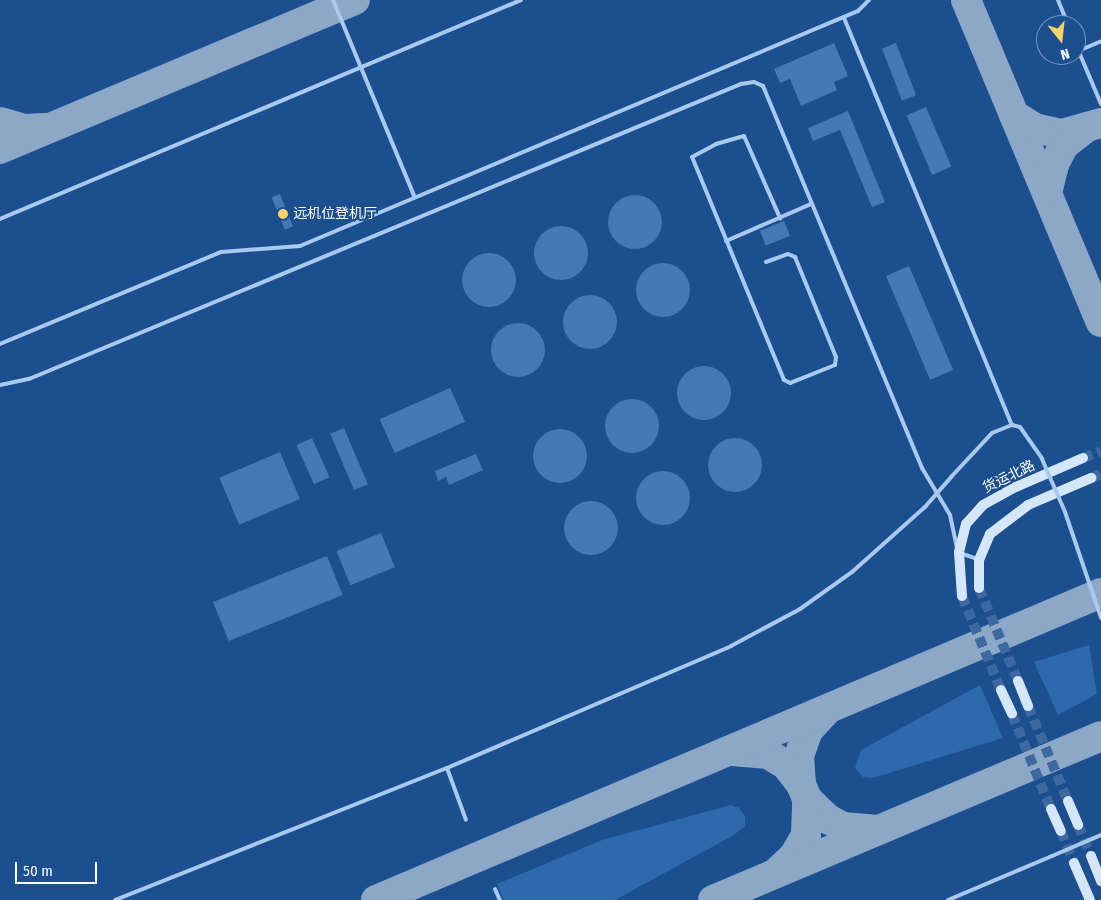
<!DOCTYPE html>
<meta charset="utf-8">
<style>
body{margin:0}
#map{position:relative;width:1101px;height:900px;overflow:hidden;background:#1b4f8f;font-family:"Fira Sans Condensed","Noto Sans SC",sans-serif}
div>[style]{position:absolute}
.green>*{inset:0;background:#2e69ad}
.taxiway>*{height:30px;margin:-15px;padding:0 15px;transform-origin:15px;border-radius:15px;background:#8da7c7}
.building>*{inset:0;background:#4478b7;transform-origin:0 0}
.round{border-radius:50%}
.secondary-tunnel>*{height:10px;margin-top:-5px;transform-origin:0;background:repeating-linear-gradient(90deg,#3d69a0 0 10px,transparent 0 15px)}
.service>*{height:4px;margin:-2px;padding:0 2px;transform-origin:2px;border-radius:2px;background:#a9c9ee}
.secondary>*{height:10px;margin:-5px;padding:0 5px;transform-origin:5px;border-radius:5px;background:#d6e6fa}
.service-bridge>*{height:4px;margin:-2px;padding:0 2px;transform-origin:2px;border-radius:2px;background:#a9c9ee}
.dots>*{width:14px;height:14px;translate:-50% -50%;box-sizing:border-box;border:2px solid #1b4f8f;border-radius:50%}
span{translate:-50% -50%;white-space:nowrap;text-align:center;line-height:1.15;-webkit-text-stroke:4px #1b4f8f;paint-order:stroke}
.poi-label{font-size:14px;color:#fff}
.left{translate:0 -50%;text-align:left}
.street-label{font-size:14px;color:#fff}
.north{position:absolute;left:1036px;top:15px;width:50px;height:50px;box-sizing:border-box;background:#1b4f8f;border:1px solid #7695bc;border-radius:50%;rotate:164deg;font-size:14px;font-weight:700;line-height:20px;text-align:center;color:#fff}
.north::after{content:'';display:block;margin:auto;width:18px;height:22px;background:#ffd166;clip-path:polygon(50% 0,100% 100%,50% 72%,0 100%)}
.scale{position:absolute;left:15px;top:862px;width:82px;height:22px;box-sizing:border-box;border:2px solid #fff;border-top:0;padding-left:6px;font-size:15px;line-height:18px;white-space:nowrap;color:#fff;-webkit-text-stroke:4px #1b4f8f;paint-order:stroke}
</style>
<div id="map">
<div class="green">
<i style="clip-path:polygon(1089px 645px,1097px 694px,1058px 715px,1034px 662px)"></i>
<i style="clip-path:polygon(980px 685px,1003px 738px,873px 778px,863px 777px,855px 768px,861px 750px)"></i>
<i style="clip-path:polygon(731px 805px,739px 808px,745px 816px,745px 826px,734px 835px,615px 900px,504px 900px,497px 884px,602px 840px)"></i>
</div>
<div class="taxiway">
<i style="left:966px;top:0;width:349px;rotate:67.3deg"></i>
<i style="left:1014px;top:115px;width:25px;rotate:32deg"></i>
<i style="left:1035px;top:128px;width:28px;rotate:13deg"></i>
<i style="left:1062px;top:134px;width:41px;rotate:-15.8deg"></i>
<i style="left:0;top:122px;width:26px;rotate:16deg"></i>
<i style="left:25px;top:129px;width:20px;rotate:-3deg"></i>
<i style="left:0;top:149px;width:385px;rotate:-22.8deg"></i>
<i style="left:1047px;top:193px;width:30px;rotate:-76deg"></i>
<i style="left:1054px;top:164px;width:21px;rotate:-62deg"></i>
<i style="left:1064px;top:145px;width:24px;rotate:-38deg"></i>
<i style="left:826px;top:711px;width:26px;rotate:133deg"></i>
<i style="left:808px;top:730px;width:28px;rotate:109deg"></i>
<i style="left:799px;top:756px;width:28px;rotate:86deg"></i>
<i style="left:801px;top:784px;width:16px;rotate:68deg"></i>
<i style="left:807px;top:799px;width:29px;rotate:44deg"></i>
<i style="left:828px;top:819px;width:17px;rotate:28deg"></i>
<i style="left:843px;top:827px;width:35px;rotate:5deg"></i>
<i style="left:732px;top:751px;width:36px;rotate:5deg"></i>
<i style="left:768px;top:754px;width:21px;rotate:31deg"></i>
<i style="left:786px;top:765px;width:24px;rotate:52deg"></i>
<i style="left:779px;top:870px;width:21px;rotate:-43deg"></i>
<i style="left:794px;top:856px;width:24px;rotate:-60deg"></i>
<i style="left:806px;top:835px;width:36px;rotate:-88deg"></i>
<i style="left:376px;top:900px;width:787px;rotate:-22.95deg"></i>
<i style="left:713px;top:900px;width:421px;rotate:-22.9deg"></i>
</div>
<div class="building">
<i style="clip-path:polygon(834px 43px,848px 76px,834px 82px,837px 90px,801px 106px,790px 79px,780px 83px,774px 69px)"></i>
<i style="left:896px;top:43px;width:56px;height:15px;rotate:69deg"></i>
<i style="left:926px;top:107px;width:65px;height:21px;rotate:67deg"></i>
<i style="clip-path:polygon(848px 111px,885px 202px,872px 207px,840px 130px,813px 141px,808px 128px)"></i>
<i style="left:280px;top:194px;width:35px;height:9px;rotate:68deg"></i>
<i class="round" style="left:608px;top:195px;width:54px;height:54px"></i>
<i style="left:784px;top:221px;width:16px;height:26px;rotate:68deg"></i>
<i class="round" style="left:534px;top:226px;width:54px;height:54px"></i>
<i class="round" style="left:462px;top:253px;width:54px;height:54px"></i>
<i class="round" style="left:636px;top:263px;width:54px;height:54px"></i>
<i style="left:909px;top:266px;width:113px;height:25px;rotate:67deg"></i>
<i class="round" style="left:563px;top:295px;width:54px;height:54px"></i>
<i class="round" style="left:491px;top:323px;width:54px;height:54px"></i>
<i class="round" style="left:677px;top:366px;width:54px;height:54px"></i>
<i style="left:450px;top:388px;width:37px;height:77px;rotate:66deg"></i>
<i class="round" style="left:605px;top:399px;width:54px;height:54px"></i>
<i style="left:344px;top:428px;width:61px;height:15px;rotate:67deg"></i>
<i class="round" style="left:533px;top:429px;width:54px;height:54px"></i>
<i style="left:312px;top:438px;width:43px;height:17px;rotate:66deg"></i>
<i class="round" style="left:708px;top:438px;width:54px;height:54px"></i>
<i style="left:280px;top:452px;width:51px;height:66px;rotate:67deg"></i>
<i style="clip-path:polygon(476px 454px,483px 470px,449px 485px,446px 477px,438px 481px,435px 471px)"></i>
<i class="round" style="left:636px;top:471px;width:54px;height:54px"></i>
<i class="round" style="left:564px;top:501px;width:54px;height:54px"></i>
<i style="left:381px;top:533px;width:37px;height:48px;rotate:68deg"></i>
<i style="left:327px;top:556px;width:42px;height:123px;rotate:68deg"></i>
</div>
<div class="secondary-tunnel">
<i style="left:1083px;top:458px;width:19px;rotate:-21deg"></i>
<i style="left:1091px;top:478px;width:11px;rotate:-22deg"></i>
<i style="left:979px;top:588px;width:101px;rotate:67.2deg"></i>
<i style="left:962px;top:596px;width:102px;rotate:67.5deg"></i>
<i style="left:1028px;top:706px;width:103px;rotate:67.2deg"></i>
<i style="left:1012px;top:714px;width:103px;rotate:67.7deg"></i>
<i style="left:1078px;top:825px;width:34px;rotate:67deg"></i>
<i style="left:1061px;top:831px;width:35px;rotate:68deg"></i>
</div>
<div class="service">
<i style="left:333px;top:0;width:212px;rotate:67.5deg"></i>
<i style="left:1058px;top:0;width:27px;rotate:68deg"></i>
<i style="left:844px;top:18px;width:440px;rotate:67.6deg"></i>
<i style="left:1076px;top:45px;width:64px;rotate:67deg"></i>
<i style="left:1078px;top:51px;width:25px;rotate:-23deg"></i>
<i style="left:0;top:219px;width:565px;rotate:-22.8deg"></i>
<i style="left:726px;top:241px;width:93px;rotate:-23.5deg"></i>
<i style="left:766px;top:262px;width:23px;rotate:-20deg"></i>
<i style="left:788px;top:254px;width:8px;rotate:23deg"></i>
<i style="left:795px;top:257px;width:108px;rotate:67.7deg"></i>
<i style="left:836px;top:357px;width:8px;rotate:97deg"></i>
<i style="left:835px;top:365px;width:48px;rotate:158.2deg"></i>
<i style="left:790px;top:383px;width:7px;rotate:-153deg"></i>
<i style="left:784px;top:380px;width:241px;rotate:-112.4deg"></i>
<i style="left:692px;top:157px;width:27px;rotate:-28deg"></i>
<i style="left:716px;top:144px;width:29px;rotate:-16deg"></i>
<i style="left:744px;top:136px;width:90px;rotate:66.3deg"></i>
<i style="left:0;top:344px;width:239px;rotate:-22.6deg"></i>
<i style="left:221px;top:252px;width:79px;rotate:-4.3deg"></i>
<i style="left:300px;top:246px;width:605px;rotate:-22.84deg"></i>
<i style="left:858px;top:11px;width:16px;rotate:-45deg"></i>
<i style="left:0;top:385px;width:30px;rotate:-12deg"></i>
<i style="left:29px;top:379px;width:771px;rotate:-22.51deg"></i>
<i style="left:741px;top:84px;width:13px;rotate:-9deg"></i>
<i style="left:754px;top:82px;width:10px;rotate:24deg"></i>
<i style="left:763px;top:86px;width:414px;rotate:67.4deg"></i>
<i style="left:922px;top:468px;width:55px;rotate:59.2deg"></i>
<i style="left:950px;top:515px;width:33px;rotate:78deg"></i>
<i style="left:952px;top:476px;width:59px;rotate:-47.1deg"></i>
<i style="left:992px;top:433px;width:22px;rotate:-22deg"></i>
<i style="left:1012px;top:425px;width:8px;rotate:14deg"></i>
<i style="left:1020px;top:427px;width:39px;rotate:55deg"></i>
<i style="left:1065px;top:512px;width:112px;rotate:71.2deg"></i>
<i style="left:960px;top:553px;width:18px;rotate:19deg"></i>
<i style="left:447px;top:768px;width:55px;rotate:69.9deg"></i>
<i style="left:495px;top:889px;width:12px;rotate:66deg"></i>
<i style="left:115px;top:900px;width:357px;rotate:-21.7deg"></i>
<i style="left:447px;top:768px;width:309px;rotate:-23.2deg"></i>
<i style="left:731px;top:646px;width:78px;rotate:-28.2deg"></i>
<i style="left:800px;top:609px;width:64px;rotate:-35.4deg"></i>
<i style="left:852px;top:572px;width:98px;rotate:-41.7deg"></i>
<i style="left:948px;top:900px;width:113px;rotate:-22.9deg"></i>
</div>
<div class="secondary">
<i style="left:979px;top:588px;width:28px;rotate:-90deg"></i>
<i style="left:979px;top:560px;width:28px;rotate:-67deg"></i>
<i style="left:990px;top:534px;width:48px;rotate:-37.3deg"></i>
<i style="left:1028px;top:505px;width:69px;rotate:-23.2deg"></i>
<i style="left:962px;top:596px;width:44px;rotate:-93.9deg"></i>
<i style="left:959px;top:552px;width:29px;rotate:-76deg"></i>
<i style="left:966px;top:524px;width:25px;rotate:-48deg"></i>
<i style="left:983px;top:505px;width:38px;rotate:-29deg"></i>
<i style="left:1016px;top:487px;width:73px;rotate:-23.4deg"></i>
<i style="left:1018px;top:681px;width:27px;rotate:68deg"></i>
<i style="left:1001px;top:690px;width:26px;rotate:65deg"></i>
<i style="left:1068px;top:801px;width:26px;rotate:67deg"></i>
<i style="left:1051px;top:809px;width:24px;rotate:66deg"></i>
<i style="left:1091px;top:856px;width:27px;rotate:68deg"></i>
<i style="left:1074px;top:863px;width:40px;rotate:66.6deg"></i>
</div>
<div class="service-bridge">
<i style="left:1042px;top:459px;width:58px;rotate:66.5deg"></i>
<i style="left:925px;top:507px;width:41px;rotate:-48.9deg"></i>
<i style="left:1052px;top:856px;width:53px;rotate:-23.2deg"></i>
</div>
<div class="dots">
<i style="left:283px;top:214px;background:#ffd166"></i>
</div>
<div class="poi-label">
<span class="left" style="left:293px;top:214px">远机位登机厅</span>
</div>
<div class="street-label">
<span style="left:1009px;top:477px;rotate:-26deg">货运北路</span>
</div>
<div class="north">N</div>
<div class="scale">50 m</div>
</div>
